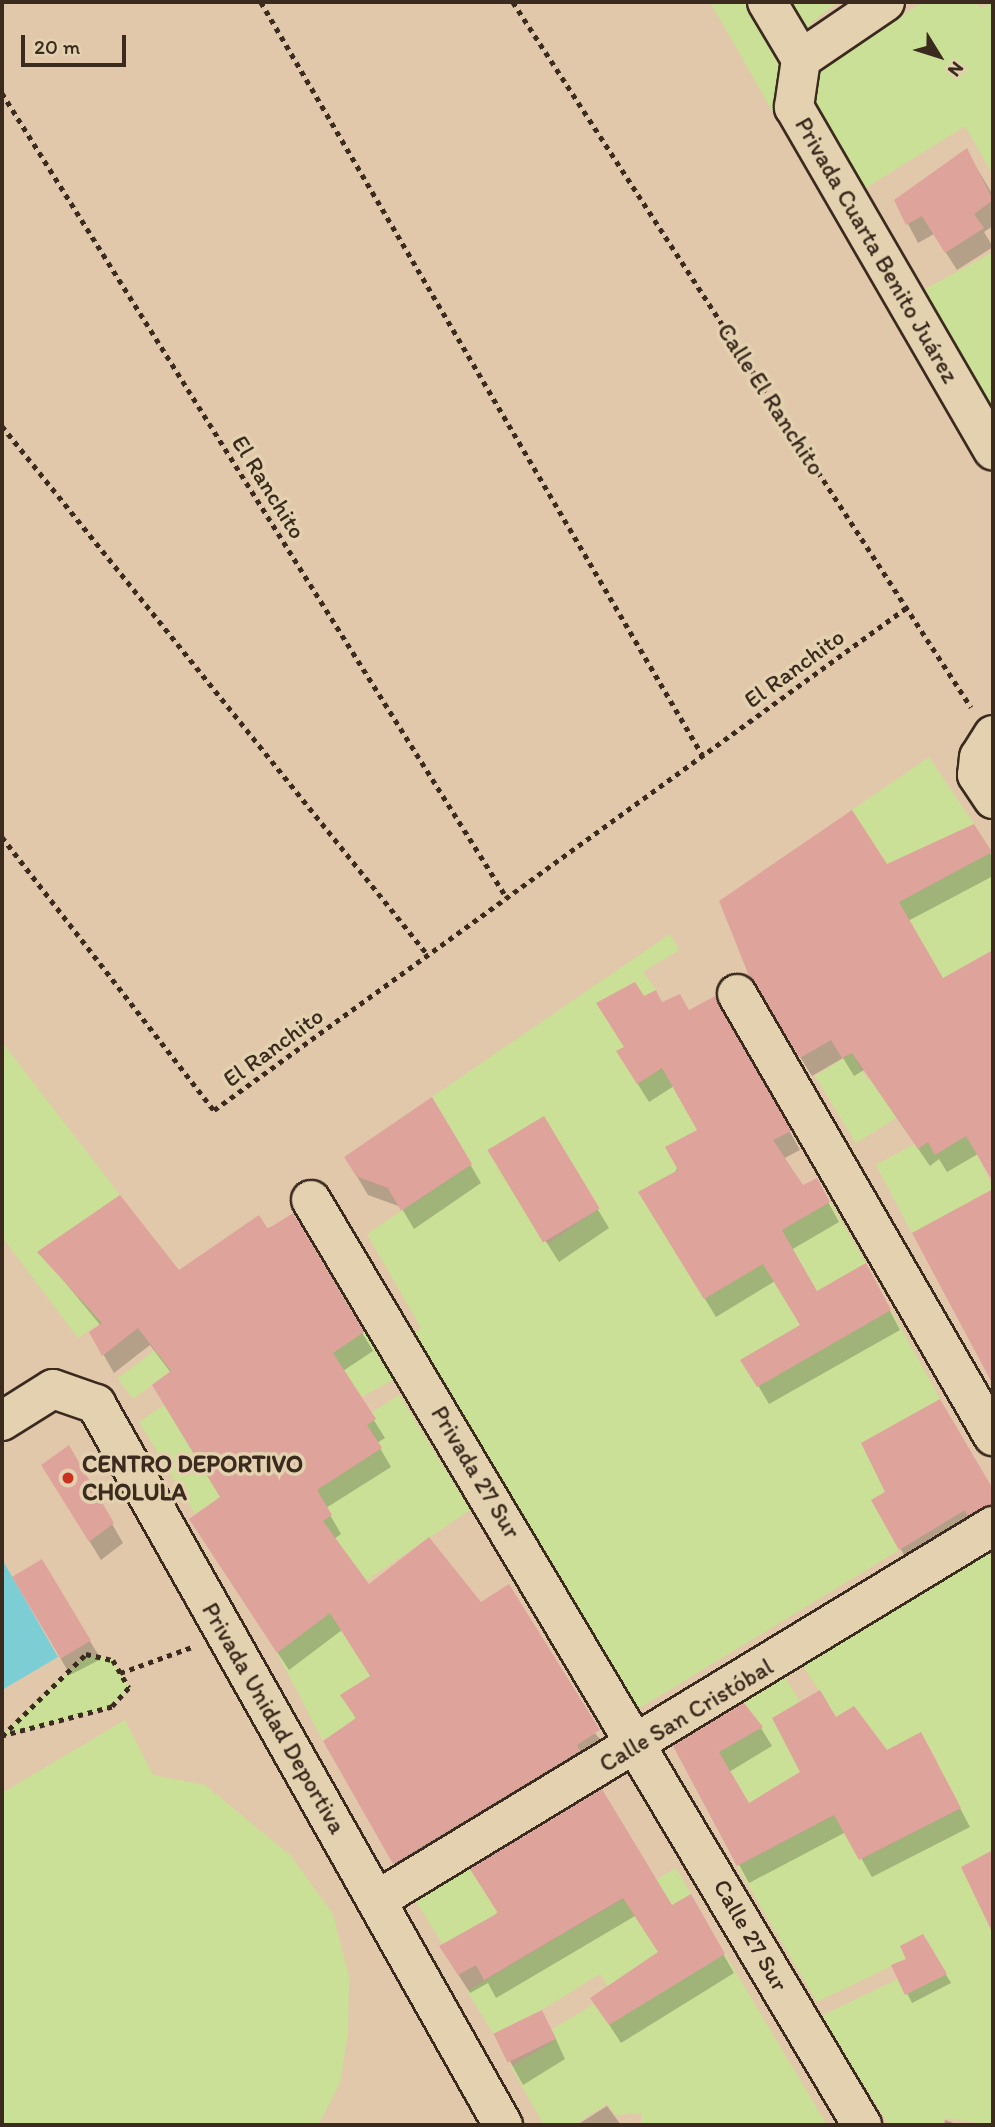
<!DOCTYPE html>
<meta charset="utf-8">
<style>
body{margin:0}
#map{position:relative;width:995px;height:2127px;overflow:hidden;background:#e2c8ab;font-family:Itim,sans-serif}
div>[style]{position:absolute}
.green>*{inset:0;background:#c9e096;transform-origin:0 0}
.water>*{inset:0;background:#7dced4}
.shadow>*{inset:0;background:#0003}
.building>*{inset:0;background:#dea49c;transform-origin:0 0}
.path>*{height:4.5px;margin-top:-2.25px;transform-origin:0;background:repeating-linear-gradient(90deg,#3b2a1e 0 5px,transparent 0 10px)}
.roads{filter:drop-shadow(2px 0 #3b2a1e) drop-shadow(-2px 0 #3b2a1e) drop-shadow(0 2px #3b2a1e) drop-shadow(0 -2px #3b2a1e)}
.minor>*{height:38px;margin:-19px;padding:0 19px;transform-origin:19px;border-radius:19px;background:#e3d1af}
.dots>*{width:19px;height:19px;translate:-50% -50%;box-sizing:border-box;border:4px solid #e3d1af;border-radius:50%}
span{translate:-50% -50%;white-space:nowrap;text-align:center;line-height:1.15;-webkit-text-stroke:7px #e3d1af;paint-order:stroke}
.street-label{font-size:24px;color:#3b2a1e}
.poi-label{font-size:24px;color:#3b2a1e;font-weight:700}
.left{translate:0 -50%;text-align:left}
.frame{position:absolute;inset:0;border:4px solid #3b2a1e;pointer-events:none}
.north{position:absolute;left:904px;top:21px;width:70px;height:70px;-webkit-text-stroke:5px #e3d1af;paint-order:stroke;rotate:128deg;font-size:19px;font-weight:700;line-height:28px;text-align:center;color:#3b2a1e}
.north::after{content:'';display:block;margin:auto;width:24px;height:32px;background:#3b2a1e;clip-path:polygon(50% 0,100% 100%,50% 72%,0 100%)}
.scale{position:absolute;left:21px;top:35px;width:105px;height:32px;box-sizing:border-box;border:4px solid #3b2a1e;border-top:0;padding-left:9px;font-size:21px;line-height:24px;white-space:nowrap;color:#3b2a1e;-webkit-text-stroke:5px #e3d1af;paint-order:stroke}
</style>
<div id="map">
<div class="green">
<i style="clip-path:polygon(710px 2px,838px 2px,810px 24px,774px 114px)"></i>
<i style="clip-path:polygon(923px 2px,975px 2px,980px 8px,993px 2px,993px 175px,965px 126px,861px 191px,801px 101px,807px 78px)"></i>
<i style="clip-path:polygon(993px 252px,993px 443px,918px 293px)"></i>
<i style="clip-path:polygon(929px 757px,974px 824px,887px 864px,852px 810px)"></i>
<i style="clip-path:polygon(992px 852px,993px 950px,955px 971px,993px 1059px,993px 1153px,981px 1162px,993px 1189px,912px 1233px,876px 1165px,914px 1144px,918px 1149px,928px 1142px,935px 1154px,962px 1077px,856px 1143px,815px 1076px,852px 1053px,867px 1079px,943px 1033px,835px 914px,908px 897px)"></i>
<i style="clip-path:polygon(evenodd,670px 934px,679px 950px,643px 972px,656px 990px,644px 996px,634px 982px,597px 1003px,624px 1047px,617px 1052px,637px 1084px,663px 1068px,697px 1130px,665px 1147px,678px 1170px,740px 1219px,675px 1253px,704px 1299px,791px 1247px,782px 1230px,830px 1202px,866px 1263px,789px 1307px,800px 1325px,757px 1386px,891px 1310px,940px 1399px,862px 1443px,885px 1492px,871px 1500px,899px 1550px,638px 1709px,414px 1334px,421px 1328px,367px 1234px,472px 1164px,432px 1097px,670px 934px,544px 1117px,600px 1208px,547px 1244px,489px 1153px,544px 1117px)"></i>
<i style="clip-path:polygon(2px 1042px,120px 1195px,38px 1251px,68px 1285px,149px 1232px,178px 1270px,78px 1338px,2px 1237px)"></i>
<i style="clip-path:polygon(339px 1285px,355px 1310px,293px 1354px,226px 1493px,195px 1514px,139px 1422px)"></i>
<i style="left:367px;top:1330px;width:56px;height:41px;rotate:61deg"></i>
<i style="left:155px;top:1350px;width:26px;height:47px;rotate:53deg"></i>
<i style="clip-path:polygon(399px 1395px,470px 1510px,327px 1607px,543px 1684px,577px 1745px,545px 1765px,424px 1672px,323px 1741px,277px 1653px,319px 1621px,293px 1587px,287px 1548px,332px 1515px,317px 1490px,382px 1448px,367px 1425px,376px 1419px,371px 1413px)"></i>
<i style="clip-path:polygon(987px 1549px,993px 1560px,993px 1850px,961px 1868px,993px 1928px,993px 2125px,945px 2118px,942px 2125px,889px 2125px,821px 2016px,898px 1979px,905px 1995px,947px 1973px,923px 1934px,906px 1959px,817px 2002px,737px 1866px,835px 1815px,860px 1860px,961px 1808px,948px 1782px,932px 1792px,906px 1776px,938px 1761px,921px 1733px,887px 1750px,854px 1706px,836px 1717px,801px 1663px)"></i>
<i style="clip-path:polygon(86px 1654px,113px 1660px,129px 1688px,112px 1707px,2px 1736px)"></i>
<i style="clip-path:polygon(783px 1674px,800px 1702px,800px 1772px,749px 1803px,719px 1752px,751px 1733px,750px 1711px,741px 1700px)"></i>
<i style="clip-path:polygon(125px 1720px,153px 1775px,205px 1785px,290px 1855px,333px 1914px,349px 1977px,348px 2033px,340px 2083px,318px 2125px,2px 2125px,2px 1793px)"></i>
<i style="left:465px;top:1861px;width:62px;height:63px;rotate:58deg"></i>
<i style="clip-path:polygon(676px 1868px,691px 1894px,641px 1925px,658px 1952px,665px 1990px,725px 1954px,827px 2125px,641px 2125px,641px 2113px,616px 2115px,607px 2104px,574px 2125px,544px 2125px,511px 2067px,555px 2040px,551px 2030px,594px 2004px,609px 2025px,625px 2015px,600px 1974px,496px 2038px,467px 1991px,557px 1938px,550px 1926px,561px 1908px,572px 1929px)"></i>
</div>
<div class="water">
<i style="clip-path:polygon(2px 1559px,58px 1657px,2px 1690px)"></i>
</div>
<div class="shadow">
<i style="clip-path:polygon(966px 150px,993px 195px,993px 226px,984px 232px,993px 247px,957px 270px,934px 234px,918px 243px,896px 201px)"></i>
<i style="clip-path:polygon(974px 826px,993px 858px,993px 876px,908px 921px,942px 980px,993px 952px,993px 1179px,978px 1154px,947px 1172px,939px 1159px,930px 1166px,864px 1070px,854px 1076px,843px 1058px,812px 1076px,762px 996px,886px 866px)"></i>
<i style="clip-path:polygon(644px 998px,689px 1013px,715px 998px,800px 1150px,783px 1159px,803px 1187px,816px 1180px,839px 1222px,791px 1250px,816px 1294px,876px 1284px,900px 1330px,769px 1404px,743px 1360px,802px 1326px,775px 1281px,716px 1317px,652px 1212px,699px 1130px,674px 1086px,649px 1102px,629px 1070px,626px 1048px)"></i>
<i style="clip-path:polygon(432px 1099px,481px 1183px,414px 1229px,401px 1207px,368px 1195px,346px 1158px)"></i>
<i style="clip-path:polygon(543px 1119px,609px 1228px,559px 1262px,502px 1172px)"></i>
<i style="clip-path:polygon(993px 1191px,993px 1375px,914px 1233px)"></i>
<i style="clip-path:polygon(293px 1216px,373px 1351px,343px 1371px,385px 1438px,377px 1443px,391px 1467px,326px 1508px,341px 1534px,334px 1539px,369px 1587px,480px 1605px,609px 1749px,405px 1881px,325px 1741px,357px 1720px,353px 1714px,372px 1677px,342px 1630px,289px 1670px,202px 1537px,222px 1498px,171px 1373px,150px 1345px,114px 1373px,91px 1333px,101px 1326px,40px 1252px,179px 1272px)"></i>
<i style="clip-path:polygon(940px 1401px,993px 1491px,993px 1527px,911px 1567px,873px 1501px,888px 1493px)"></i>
<i style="clip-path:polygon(68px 1447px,123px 1543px,101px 1560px,54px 1484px)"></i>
<i style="clip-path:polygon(41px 1562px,101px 1659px,70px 1675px,14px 1576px)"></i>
<i style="clip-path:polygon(835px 1719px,887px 1752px,931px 1753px,970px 1827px,872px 1877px,846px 1832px,749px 1883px,675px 1747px,761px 1728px,772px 1746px,729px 1772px,748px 1805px,803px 1773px)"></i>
<i style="clip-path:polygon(602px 1791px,671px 1908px,690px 1896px,734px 1973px,621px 2043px,592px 1998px,660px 1954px,635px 1916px,496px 1998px,488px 1983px,470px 1993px,452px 1965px)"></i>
<i style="clip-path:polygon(923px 1936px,951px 1983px,912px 2003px,893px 1966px,909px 1960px)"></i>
<i style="clip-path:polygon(552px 2031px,565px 2059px,523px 2085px,498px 2039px)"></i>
<i style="clip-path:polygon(607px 2106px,621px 2125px,577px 2125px)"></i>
<i style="clip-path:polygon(945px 2120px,959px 2125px,944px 2125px)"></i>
</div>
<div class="building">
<i style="clip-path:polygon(967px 148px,993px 200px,974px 214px,984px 228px,945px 253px,922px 216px,906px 225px,894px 200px)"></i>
<i style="clip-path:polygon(852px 810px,887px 864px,974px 824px,992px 852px,899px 902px,943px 978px,993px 950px,993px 1182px,966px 1136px,935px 1155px,928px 1142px,918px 1149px,852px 1053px,842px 1058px,831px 1040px,800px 1058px,749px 976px,719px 901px)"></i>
<i style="clip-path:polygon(635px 982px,644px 996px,656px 990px,662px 1002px,680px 994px,689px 1010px,715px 996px,791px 1131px,773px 1140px,803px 1185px,817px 1178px,830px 1202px,782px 1230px,817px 1291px,866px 1263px,891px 1310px,757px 1387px,740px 1360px,800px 1325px,763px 1264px,704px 1299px,638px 1192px,678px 1170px,665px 1147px,697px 1130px,662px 1068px,637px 1084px,616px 1051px,624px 1047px,596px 1003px)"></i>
<i style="clip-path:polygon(432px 1097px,472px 1164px,401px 1211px,388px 1188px,356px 1176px,344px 1157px)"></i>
<i style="left:544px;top:1116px;width:108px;height:66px;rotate:59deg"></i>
<i style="clip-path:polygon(993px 1189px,993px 1385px,912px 1233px)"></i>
<i style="clip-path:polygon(120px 1195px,179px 1270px,259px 1215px,268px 1229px,293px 1213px,364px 1332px,333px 1353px,376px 1419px,367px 1425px,382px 1448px,317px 1490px,332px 1515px,323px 1521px,369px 1584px,429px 1537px,481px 1602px,509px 1584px,600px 1730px,577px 1745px,580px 1751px,393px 1864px,323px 1741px,356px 1718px,340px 1695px,370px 1676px,330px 1613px,277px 1653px,189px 1519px,220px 1497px,152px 1385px,171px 1371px,138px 1328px,102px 1356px,89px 1332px,102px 1323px,37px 1252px)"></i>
<i style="clip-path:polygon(940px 1399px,993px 1489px,993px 1504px,968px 1516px,965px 1510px,899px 1550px,871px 1500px,885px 1492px,861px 1443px)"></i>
<i style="clip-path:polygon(69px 1445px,114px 1523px,89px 1542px,41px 1465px)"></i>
<i style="left:42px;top:1559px;width:95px;height:35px;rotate:59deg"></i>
<i style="clip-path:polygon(820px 1690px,836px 1717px,854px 1706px,887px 1750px,921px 1732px,961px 1808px,859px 1860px,834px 1815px,737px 1866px,673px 1746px,744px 1703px,763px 1727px,719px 1752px,749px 1803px,800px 1772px,772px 1718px)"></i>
<i style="clip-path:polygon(602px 1789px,672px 1905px,691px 1894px,725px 1954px,609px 2025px,590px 1998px,658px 1952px,623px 1898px,484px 1980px,476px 1965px,458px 1975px,439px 1946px,498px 1913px,470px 1869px)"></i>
<i style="clip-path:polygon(993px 1850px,993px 1934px,961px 1867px)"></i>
<i style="clip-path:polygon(923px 1934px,947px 1974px,905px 1995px,891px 1965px,906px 1959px,900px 1946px)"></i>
<i style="left:542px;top:2010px;width:32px;height:54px;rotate:64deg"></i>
</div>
<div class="path">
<i style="left:261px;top:2px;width:874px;rotate:59.62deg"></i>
<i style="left:513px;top:2px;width:841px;rotate:56.99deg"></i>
<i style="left:2px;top:93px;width:950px;rotate:57.9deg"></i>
<i style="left:2px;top:426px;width:679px;rotate:51.16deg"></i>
<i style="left:2px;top:837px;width:346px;rotate:52.2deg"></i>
<i style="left:214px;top:1110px;width:855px;rotate:-35.96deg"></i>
<i style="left:86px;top:1654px;width:28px;rotate:13deg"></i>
<i style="left:113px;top:1660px;width:32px;rotate:60deg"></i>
<i style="left:129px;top:1688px;width:25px;rotate:132deg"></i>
<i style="left:112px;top:1707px;width:114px;rotate:165.2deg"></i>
<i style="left:2px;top:1736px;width:117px;rotate:-44.3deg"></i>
<i style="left:120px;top:1673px;width:77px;rotate:-19.9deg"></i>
</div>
<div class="roads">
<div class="minor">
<i style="left:767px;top:2px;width:66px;rotate:59.2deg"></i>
<i style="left:885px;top:2px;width:102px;rotate:145.8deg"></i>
<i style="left:801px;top:59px;width:49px;rotate:98.3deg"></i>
<i style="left:794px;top:107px;width:397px;rotate:59.9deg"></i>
<i style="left:993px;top:735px;width:26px;rotate:122deg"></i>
<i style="left:979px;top:757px;width:18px;rotate:96deg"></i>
<i style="left:977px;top:775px;width:29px;rotate:56deg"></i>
<i style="left:737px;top:994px;width:511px;rotate:59.92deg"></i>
<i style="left:311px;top:1200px;width:1077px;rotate:59.22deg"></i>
<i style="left:2px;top:1421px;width:60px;rotate:-32.1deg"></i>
<i style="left:53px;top:1389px;width:46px;rotate:19.2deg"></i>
<i style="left:96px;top:1404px;width:828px;rotate:60.56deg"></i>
<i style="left:377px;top:1900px;width:721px;rotate:-31.26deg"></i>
</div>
</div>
<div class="dots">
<i style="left:68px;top:1478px;background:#c8321e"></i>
</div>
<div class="street-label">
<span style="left:877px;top:250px;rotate:60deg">Privada Cuarta Benito Juárez</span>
<span style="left:771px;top:399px;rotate:57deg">Calle El Ranchito</span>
<span style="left:269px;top:487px;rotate:58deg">El Ranchito</span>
<span style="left:794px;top:668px;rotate:-36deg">El Ranchito</span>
<span style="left:273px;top:1047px;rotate:-36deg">El Ranchito</span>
<span style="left:476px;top:1472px;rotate:59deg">Privada 27 Sur</span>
<span style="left:686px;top:1715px;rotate:-31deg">Calle San Cristóbal</span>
<span style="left:274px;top:1718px;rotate:60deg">Privada Unidad Deportiva</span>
<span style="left:751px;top:1935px;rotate:60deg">Calle 27 Sur</span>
</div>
<div class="poi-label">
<span class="left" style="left:82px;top:1478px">CENTRO DEPORTIVO<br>CHOLULA</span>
</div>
<div class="frame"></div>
<div class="north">N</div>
<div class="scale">20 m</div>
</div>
